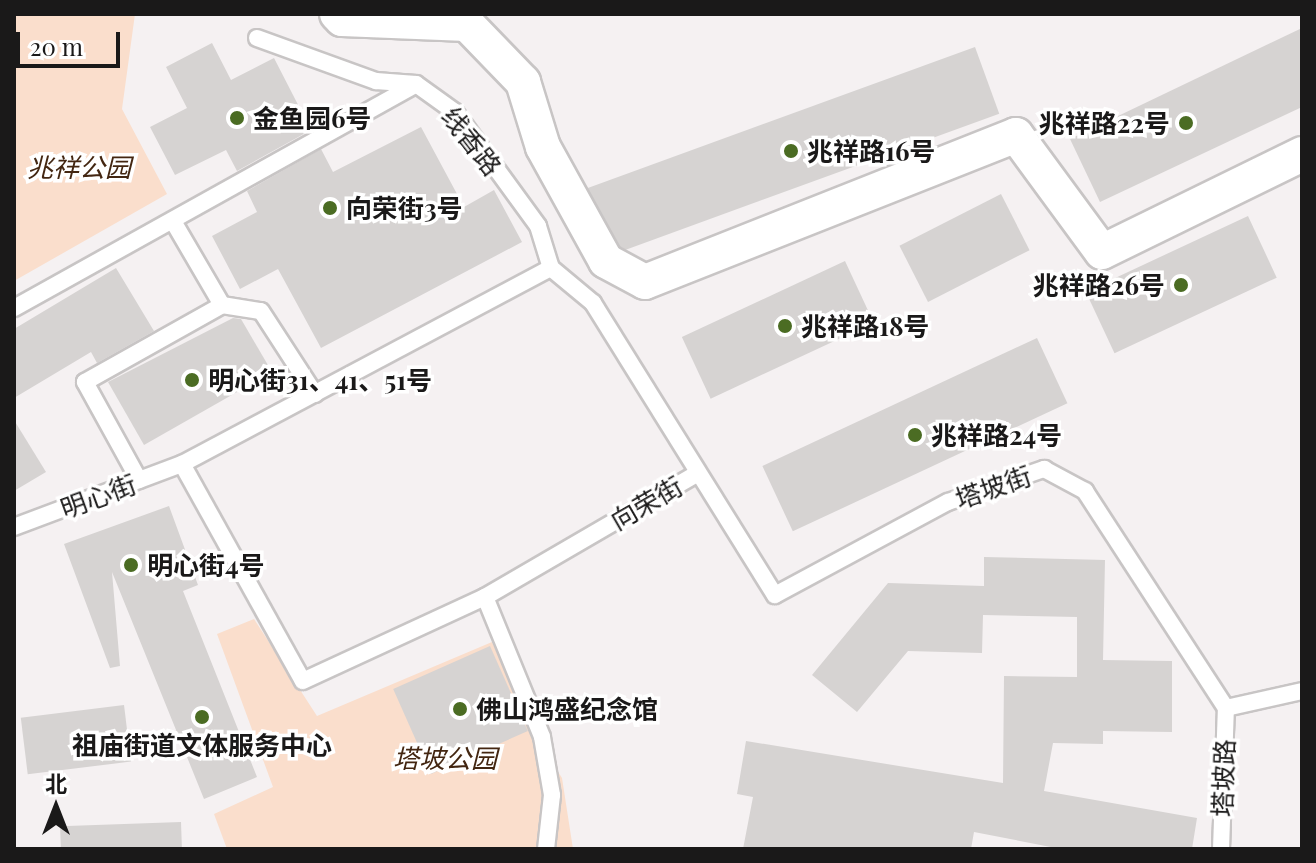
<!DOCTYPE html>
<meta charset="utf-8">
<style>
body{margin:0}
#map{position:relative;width:1316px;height:863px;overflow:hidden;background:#f5f1f2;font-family:"Playfair Display","Noto Sans SC",serif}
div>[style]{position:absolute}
.green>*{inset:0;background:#fadecc}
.building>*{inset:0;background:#d6d3d2;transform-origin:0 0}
.roads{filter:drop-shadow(2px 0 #c8c5c5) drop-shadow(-2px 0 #c8c5c5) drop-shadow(0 2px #c8c5c5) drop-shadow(0 -2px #c8c5c5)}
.lane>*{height:16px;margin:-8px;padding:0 8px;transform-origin:8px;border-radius:8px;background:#fff}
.street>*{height:34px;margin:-17px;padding:0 17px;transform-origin:17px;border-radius:17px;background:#fff}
.dots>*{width:22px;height:22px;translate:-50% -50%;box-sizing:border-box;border:4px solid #fff;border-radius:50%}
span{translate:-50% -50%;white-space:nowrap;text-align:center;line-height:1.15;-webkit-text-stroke:7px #fff;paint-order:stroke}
.poi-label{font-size:26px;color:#1a1919;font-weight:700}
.left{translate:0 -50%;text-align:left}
.right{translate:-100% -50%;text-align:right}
.street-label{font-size:26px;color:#1a1919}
.park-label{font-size:26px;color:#432611;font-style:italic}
.frame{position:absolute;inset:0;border:16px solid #1a1919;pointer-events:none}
.north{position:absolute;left:16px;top:767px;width:80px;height:80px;-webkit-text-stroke:6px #fff;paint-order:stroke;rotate:0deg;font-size:22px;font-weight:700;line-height:32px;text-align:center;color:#1a1919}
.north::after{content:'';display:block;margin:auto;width:28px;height:36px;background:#1a1919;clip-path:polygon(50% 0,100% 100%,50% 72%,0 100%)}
.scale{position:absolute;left:16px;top:32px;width:104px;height:36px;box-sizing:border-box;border:4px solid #1a1919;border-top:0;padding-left:10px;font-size:24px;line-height:28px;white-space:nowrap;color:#1a1919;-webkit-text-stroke:6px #fff;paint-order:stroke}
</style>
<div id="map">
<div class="green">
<i style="clip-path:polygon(14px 14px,135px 14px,122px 109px,167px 194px,14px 281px)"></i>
<i style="clip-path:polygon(254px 619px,317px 716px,492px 642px,533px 733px,562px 778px,573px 849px,227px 849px,214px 814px,273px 787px,217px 634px)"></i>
</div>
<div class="building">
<i style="clip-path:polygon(1302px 28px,1302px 107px,1100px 202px,1070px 139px)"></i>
<i style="clip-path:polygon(212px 43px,231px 80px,274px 58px,311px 130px,237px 171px,226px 150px,175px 175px,150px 127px,187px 108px,166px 67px)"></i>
<i style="left:975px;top:47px;width:71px;height:412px;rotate:70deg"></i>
<i style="clip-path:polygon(421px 127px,464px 207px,494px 190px,522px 242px,321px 348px,278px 269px,240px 289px,212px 236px,257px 212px,247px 191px,321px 149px,333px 172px)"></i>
<i style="left:1001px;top:194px;width:63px;height:114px;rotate:63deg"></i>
<i style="left:1248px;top:216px;width:68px;height:179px;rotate:65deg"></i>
<i style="left:845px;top:261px;width:68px;height:180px;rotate:65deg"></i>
<i style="clip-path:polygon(116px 268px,154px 331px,97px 363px,91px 352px,14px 398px,14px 329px)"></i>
<i style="clip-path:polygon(233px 318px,241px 319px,272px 372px,144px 445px,108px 382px)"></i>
<i style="left:1037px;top:338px;width:72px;height:303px;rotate:65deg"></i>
<i style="clip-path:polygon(14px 420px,46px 472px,14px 491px)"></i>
<i style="clip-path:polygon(169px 506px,198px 585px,183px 591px,257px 777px,204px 799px,112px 572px,120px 666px,110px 668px,64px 544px)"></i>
<i style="clip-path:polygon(984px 557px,1105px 560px,1103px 660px,1172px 661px,1172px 732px,1103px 731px,1103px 744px,1053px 743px,1044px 791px,1197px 818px,1192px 849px,1061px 849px,974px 832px,971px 849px,743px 849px,753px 797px,737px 794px,746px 741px,1003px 783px,1004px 676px,1077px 677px,1077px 617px,983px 615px,982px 653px,908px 651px,857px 712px,812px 675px,888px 583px,984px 586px)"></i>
<i style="left:490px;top:646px;width:93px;height:106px;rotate:66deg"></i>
<i style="left:124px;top:705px;width:57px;height:104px;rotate:83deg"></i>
<i style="left:181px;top:822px;width:27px;height:121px;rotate:88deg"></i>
</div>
<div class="roads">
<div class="lane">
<i style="left:257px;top:38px;width:127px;rotate:19.9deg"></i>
<i style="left:376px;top:81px;width:40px;rotate:4.3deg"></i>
<i style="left:416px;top:84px;width:48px;rotate:35.7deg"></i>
<i style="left:455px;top:112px;width:141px;rotate:53.9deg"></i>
<i style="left:538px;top:226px;width:44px;rotate:72.8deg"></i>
<i style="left:551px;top:268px;width:55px;rotate:39.8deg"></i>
<i style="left:593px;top:303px;width:344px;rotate:58.1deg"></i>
<i style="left:775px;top:595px;width:196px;rotate:-28.3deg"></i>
<i style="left:948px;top:502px;width:102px;rotate:-19deg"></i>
<i style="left:1044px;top:469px;width:47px;rotate:28.2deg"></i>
<i style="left:1085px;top:491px;width:259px;rotate:57deg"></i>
<i style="left:1226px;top:708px;width:78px;rotate:-12.6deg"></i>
<i style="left:222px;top:305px;width:39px;rotate:9deg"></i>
<i style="left:261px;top:311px;width:99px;rotate:57deg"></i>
<i style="left:14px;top:308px;width:460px;rotate:-29.1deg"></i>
<i style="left:182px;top:464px;width:248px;rotate:60.9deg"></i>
<i style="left:303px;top:681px;width:200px;rotate:-24.8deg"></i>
<i style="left:485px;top:597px;width:244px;rotate:-30.2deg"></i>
<i style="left:139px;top:480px;width:112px;rotate:-118.9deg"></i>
<i style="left:85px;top:382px;width:157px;rotate:-29.3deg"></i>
<i style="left:222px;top:305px;width:95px;rotate:-120.3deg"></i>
<i style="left:14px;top:527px;width:179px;rotate:-20.6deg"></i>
<i style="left:182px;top:464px;width:418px;rotate:-28deg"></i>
<i style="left:485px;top:597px;width:151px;rotate:67.8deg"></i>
<i style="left:542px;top:737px;width:59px;rotate:80.2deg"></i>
<i style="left:552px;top:795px;width:54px;rotate:96.3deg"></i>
<i style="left:1221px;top:849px;width:141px;rotate:-88deg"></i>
</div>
<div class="street">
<i style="left:337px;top:14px;width:7px;rotate:45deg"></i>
<i style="left:342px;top:19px;width:125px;rotate:2.3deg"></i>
<i style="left:467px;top:24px;width:81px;rotate:46deg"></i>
<i style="left:523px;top:82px;width:68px;rotate:72.9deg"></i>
<i style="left:543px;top:147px;width:130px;rotate:61.1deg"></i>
<i style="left:606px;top:261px;width:44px;rotate:28.3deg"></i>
<i style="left:645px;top:282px;width:399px;rotate:-21.6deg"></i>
<i style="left:1016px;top:135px;width:145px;rotate:53.7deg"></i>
<i style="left:1102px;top:252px;width:223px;rotate:-26.1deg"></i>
</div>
</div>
<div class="dots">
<i style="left:237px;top:118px;background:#4b6c23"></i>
<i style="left:1186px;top:123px;background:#4b6c23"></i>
<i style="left:791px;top:151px;background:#4b6c23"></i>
<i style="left:330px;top:208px;background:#4b6c23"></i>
<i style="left:1181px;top:285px;background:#4b6c23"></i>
<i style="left:785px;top:326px;background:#4b6c23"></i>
<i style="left:192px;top:380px;background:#4b6c23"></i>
<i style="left:915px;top:435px;background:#4b6c23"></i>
<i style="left:131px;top:565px;background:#4b6c23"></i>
<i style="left:460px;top:709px;background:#4b6c23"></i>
<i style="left:202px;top:717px;background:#4b6c23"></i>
</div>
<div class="poi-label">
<span class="left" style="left:253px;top:118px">金鱼园6号</span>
<span class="right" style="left:1170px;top:123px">兆祥路22号</span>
<span class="left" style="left:807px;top:151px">兆祥路16号</span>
<span class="left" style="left:346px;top:208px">向荣街3号</span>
<span class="right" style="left:1165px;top:285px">兆祥路26号</span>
<span class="left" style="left:801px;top:326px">兆祥路18号</span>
<span class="left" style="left:208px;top:380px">明心街31、41、51号</span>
<span class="left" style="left:931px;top:435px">兆祥路24号</span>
<span class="left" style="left:147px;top:565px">明心街4号</span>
<span class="left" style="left:476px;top:709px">佛山鸿盛纪念馆</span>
<span style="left:202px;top:745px">祖庙街道文体服务中心</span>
</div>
<div class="street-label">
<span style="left:472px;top:141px;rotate:52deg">线香路</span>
<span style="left:993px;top:487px;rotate:-19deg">塔坡街</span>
<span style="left:98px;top:496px;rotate:-20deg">明心街</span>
<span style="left:646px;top:503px;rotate:-30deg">向荣街</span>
<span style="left:1223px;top:778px;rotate:-88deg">塔坡路</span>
</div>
<div class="park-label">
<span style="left:79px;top:167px">兆祥公园</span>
<span style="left:445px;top:758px">塔坡公园</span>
</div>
<div class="frame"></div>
<div class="north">北</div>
<div class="scale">20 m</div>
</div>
